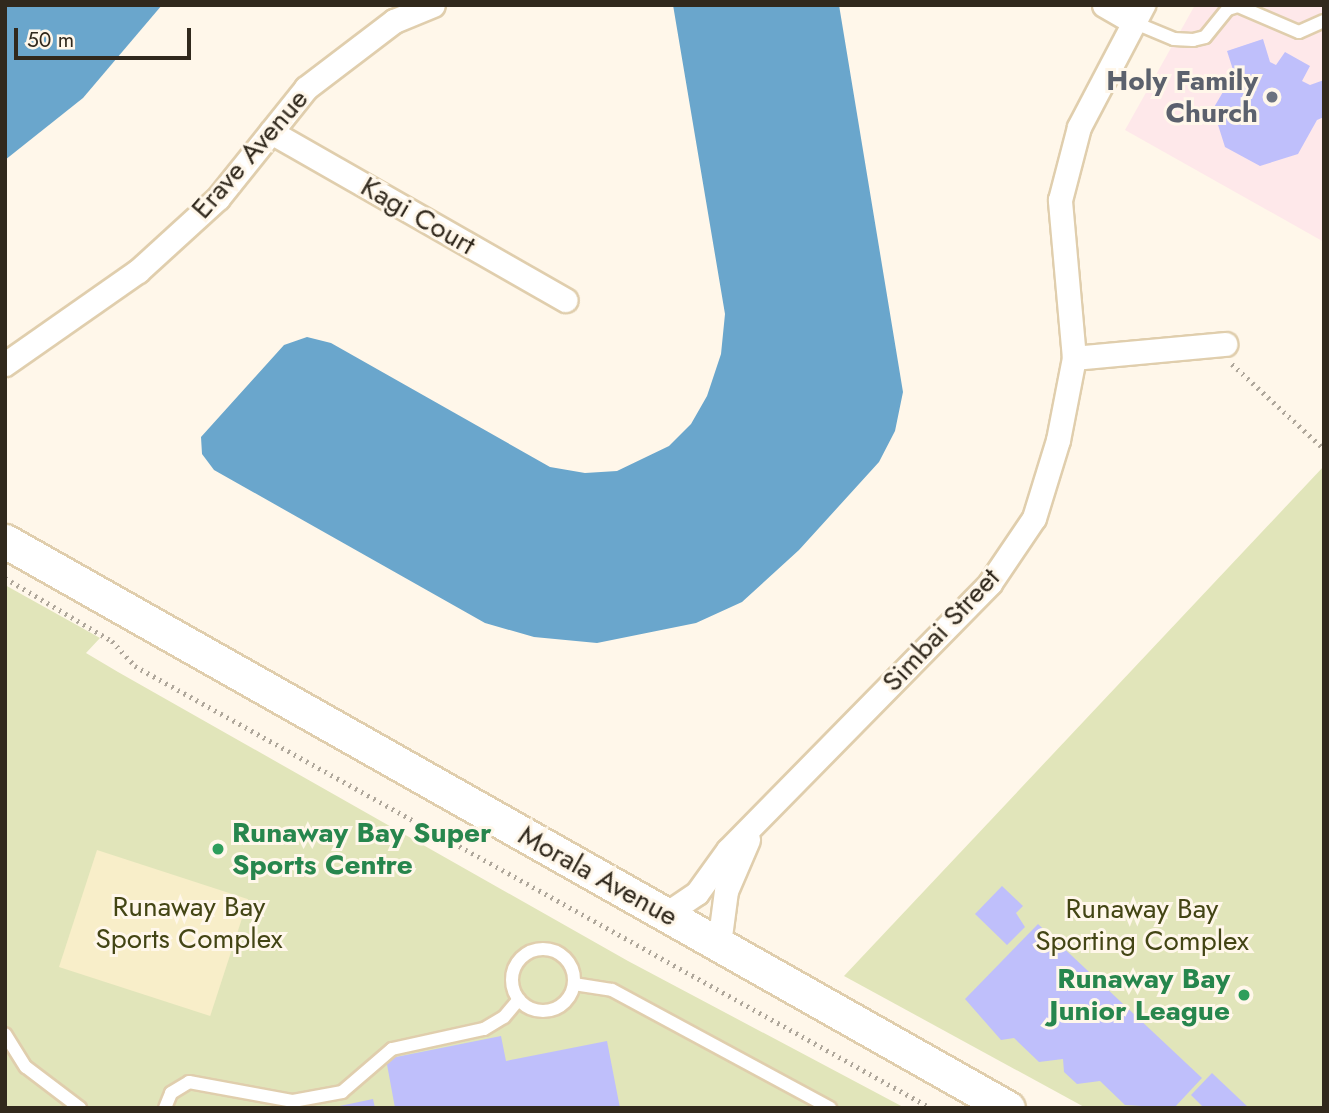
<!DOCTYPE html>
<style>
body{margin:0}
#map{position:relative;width:1329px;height:1113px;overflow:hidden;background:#fff7ea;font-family:Jost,sans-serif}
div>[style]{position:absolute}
.education>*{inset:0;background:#fee8ea}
.green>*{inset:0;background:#e1e5ba}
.sand>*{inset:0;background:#f8eec9;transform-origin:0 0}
.water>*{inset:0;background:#6aa6cc}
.building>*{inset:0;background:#bfbffb}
.path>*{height:4.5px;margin-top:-2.25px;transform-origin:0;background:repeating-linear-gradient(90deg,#afa79b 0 2px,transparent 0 7px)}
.roads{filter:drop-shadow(2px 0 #e0cead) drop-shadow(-2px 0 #e0cead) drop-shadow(0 2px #e0cead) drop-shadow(0 -2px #e0cead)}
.lane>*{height:12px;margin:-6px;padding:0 6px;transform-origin:6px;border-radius:6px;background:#fff}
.lane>.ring{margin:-6px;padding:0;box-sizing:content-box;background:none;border:12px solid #fff;border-radius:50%}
.street>*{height:23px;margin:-11.5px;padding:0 11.5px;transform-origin:11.5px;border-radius:11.5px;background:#fff}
.secondary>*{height:33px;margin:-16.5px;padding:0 16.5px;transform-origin:16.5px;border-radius:16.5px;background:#fff}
.dots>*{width:19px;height:19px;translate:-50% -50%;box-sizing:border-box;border:4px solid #fff7ea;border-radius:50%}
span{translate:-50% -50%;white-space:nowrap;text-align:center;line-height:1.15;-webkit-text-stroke:6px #fff7ea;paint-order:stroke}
.worship-label{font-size:28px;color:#5b616d;font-weight:700}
.right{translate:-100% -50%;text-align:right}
.street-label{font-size:28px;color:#31291d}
.leisure-label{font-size:28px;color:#27864d;font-weight:700}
.left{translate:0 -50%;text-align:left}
.park-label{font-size:28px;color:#434514}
.frame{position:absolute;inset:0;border:7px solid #31291d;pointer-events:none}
.scale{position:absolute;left:14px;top:28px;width:177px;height:32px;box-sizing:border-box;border:4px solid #31291d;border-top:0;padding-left:9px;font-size:21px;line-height:24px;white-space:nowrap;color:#31291d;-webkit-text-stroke:5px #fff7ea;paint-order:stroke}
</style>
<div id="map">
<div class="education">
<i style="clip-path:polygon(1195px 5px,1324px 5px,1324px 242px,1125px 130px)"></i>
</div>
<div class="green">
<i style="clip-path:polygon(1324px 466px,1324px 1108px,1086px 1108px,844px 976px)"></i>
<i style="clip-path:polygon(5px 585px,100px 638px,86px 653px,118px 672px,628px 961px,905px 1108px,5px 1108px)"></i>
</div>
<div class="sand">
<i style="left:97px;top:850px;width:159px;height:123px;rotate:18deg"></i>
</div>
<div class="water">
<i style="clip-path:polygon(5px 5px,162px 5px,83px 98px,5px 160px)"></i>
<i style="clip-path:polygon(673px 5px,839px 5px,903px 392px,895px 431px,879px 462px,799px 550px,742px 602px,696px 623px,597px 643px,534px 637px,485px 623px,214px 470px,202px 454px,201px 437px,284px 345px,307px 337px,331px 343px,550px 467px,585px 473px,617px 471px,669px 446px,691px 424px,707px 396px,721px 354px,725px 314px)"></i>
</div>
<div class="building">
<i style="clip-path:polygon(1263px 39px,1270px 62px,1276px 65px,1285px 52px,1310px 66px,1302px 81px,1310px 85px,1324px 80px,1324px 117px,1317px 120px,1298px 154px,1260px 166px,1225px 147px,1213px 109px,1234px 73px,1227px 51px)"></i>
<i style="clip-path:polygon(1002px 886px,1023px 906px,1016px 913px,1025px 927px,1007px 945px,975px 914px)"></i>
<i style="clip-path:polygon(1038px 924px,1202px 1078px,1174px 1108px,1125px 1105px,1100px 1081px,1077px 1084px,1064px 1072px,1063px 1059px,1039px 1062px,1014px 1038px,1001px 1040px,965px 999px)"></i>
<i style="clip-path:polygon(501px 1036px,506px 1061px,607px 1041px,620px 1108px,395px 1108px,386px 1059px)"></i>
<i style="clip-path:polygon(1212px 1073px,1249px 1108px,1204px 1108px,1191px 1095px)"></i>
<i style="clip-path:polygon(373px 1099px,375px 1108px,335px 1108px,335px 1107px)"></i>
</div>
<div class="path">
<i style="left:1232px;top:364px;width:125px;rotate:42.7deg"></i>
<i style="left:5px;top:578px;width:124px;rotate:30.5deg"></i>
<i style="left:112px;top:641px;width:34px;rotate:47deg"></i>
<i style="left:135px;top:666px;width:910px;rotate:29.04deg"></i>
</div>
<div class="roads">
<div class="lane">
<i style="left:1133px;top:22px;width:44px;rotate:22.5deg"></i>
<i style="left:1174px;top:39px;width:19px;rotate:3deg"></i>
<i style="left:1193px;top:40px;width:12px;rotate:-14deg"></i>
<i style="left:1205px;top:37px;width:36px;rotate:-51deg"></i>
<i style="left:1228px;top:9px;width:10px;rotate:-17deg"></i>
<i style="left:1238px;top:6px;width:66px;rotate:23.1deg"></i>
<i style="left:1299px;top:32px;width:27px;rotate:-24deg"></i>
<i class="ring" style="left:512px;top:949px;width:50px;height:50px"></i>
<i style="left:574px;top:984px;width:38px;rotate:9deg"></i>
<i style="left:612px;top:990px;width:248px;rotate:28.4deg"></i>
<i style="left:5px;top:1034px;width:39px;rotate:58deg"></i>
<i style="left:26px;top:1067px;width:68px;rotate:37.2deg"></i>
<i style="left:165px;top:1108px;width:16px;rotate:-68deg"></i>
<i style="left:171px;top:1093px;width:21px;rotate:-31deg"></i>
<i style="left:189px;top:1082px;width:106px;rotate:10.4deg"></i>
<i style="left:293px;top:1101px;width:50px;rotate:-10.4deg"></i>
<i style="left:342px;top:1092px;width:66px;rotate:-40.7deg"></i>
<i style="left:392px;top:1049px;width:94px;rotate:-12.3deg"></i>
<i style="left:484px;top:1029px;width:23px;rotate:-31deg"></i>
<i style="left:504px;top:1017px;width:23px;rotate:-50deg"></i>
</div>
<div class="street">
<i style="left:1104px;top:5px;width:34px;rotate:30deg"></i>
<i style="left:271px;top:132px;width:339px;rotate:29.7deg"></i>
<i style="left:1074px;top:358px;width:152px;rotate:-5.3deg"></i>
<i style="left:5px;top:364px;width:162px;rotate:-35deg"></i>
<i style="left:138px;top:271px;width:108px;rotate:-42.4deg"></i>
<i style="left:218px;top:198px;width:141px;rotate:-51.3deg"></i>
<i style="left:306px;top:88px;width:111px;rotate:-37.3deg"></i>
<i style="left:394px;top:21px;width:42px;rotate:-22.3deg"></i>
<i style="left:666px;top:914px;width:37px;rotate:-34deg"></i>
<i style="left:697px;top:893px;width:53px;rotate:-54.2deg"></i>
<i style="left:728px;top:850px;width:374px;rotate:-45.5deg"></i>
<i style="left:990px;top:583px;width:78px;rotate:-55.9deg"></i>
<i style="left:1034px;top:518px;width:82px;rotate:-72.9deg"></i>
<i style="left:1058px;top:440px;width:84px;rotate:-79deg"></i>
<i style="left:1074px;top:358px;width:159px;rotate:-95.1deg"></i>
<i style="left:1060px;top:200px;width:75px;rotate:-75.4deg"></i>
<i style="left:1079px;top:127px;width:138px;rotate:-62.3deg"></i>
<i style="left:719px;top:944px;width:53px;rotate:-82.5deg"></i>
<i style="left:726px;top:891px;width:56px;rotate:-66.7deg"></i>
</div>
<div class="secondary">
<i style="left:5px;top:541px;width:1152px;rotate:29.48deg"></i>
</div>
</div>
<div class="dots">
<i style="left:1272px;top:97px;background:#6b7280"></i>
<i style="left:218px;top:849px;background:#2e9e5b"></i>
<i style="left:1244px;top:995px;background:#2e9e5b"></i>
</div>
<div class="worship-label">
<span class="right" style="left:1258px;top:97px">Holy Family<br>Church</span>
</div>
<div class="street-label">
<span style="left:250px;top:154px;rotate:-49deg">Erave Avenue</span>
<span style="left:418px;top:216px;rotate:30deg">Kagi Court</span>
<span style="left:941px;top:630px;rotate:-47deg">Simbai Street</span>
<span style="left:598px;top:876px;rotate:29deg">Morala Avenue</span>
</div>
<div class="leisure-label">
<span class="left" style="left:232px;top:849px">Runaway Bay Super<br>Sports Centre</span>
<span class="right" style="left:1230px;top:995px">Runaway Bay<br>Junior League</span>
</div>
<div class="park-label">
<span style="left:189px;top:923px">Runaway Bay<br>Sports Complex</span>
<span style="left:1142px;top:925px">Runaway Bay<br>Sporting Complex</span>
</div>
<div class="frame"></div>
<div class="scale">50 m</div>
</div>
